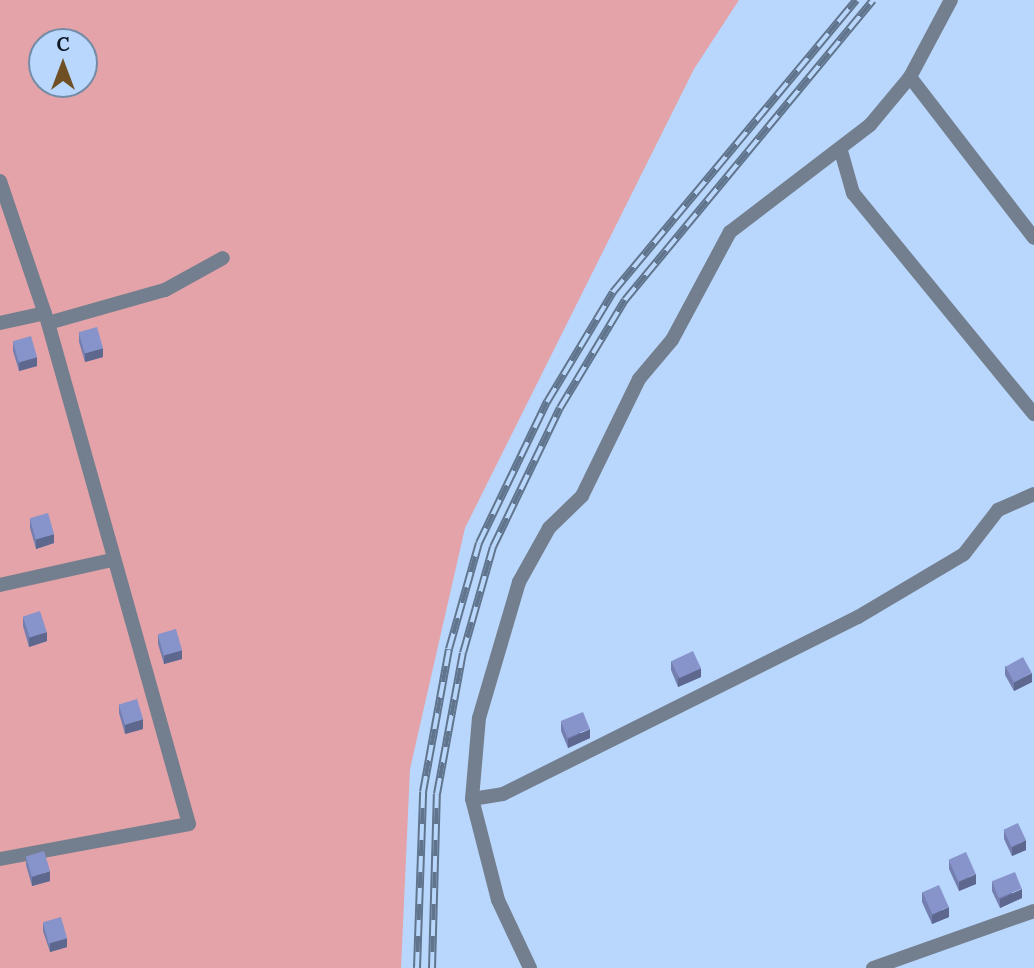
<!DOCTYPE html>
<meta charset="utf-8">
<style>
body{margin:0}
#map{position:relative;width:1034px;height:968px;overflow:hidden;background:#b9d7fc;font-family:Lora,serif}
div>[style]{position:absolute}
.green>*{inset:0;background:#e3a3a9}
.minor>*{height:14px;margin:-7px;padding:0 7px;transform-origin:7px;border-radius:7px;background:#737f8e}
.rail>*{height:8px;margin-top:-4px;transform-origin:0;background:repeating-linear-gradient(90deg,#b9d7fc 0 16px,#60758d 0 32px);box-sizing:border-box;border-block:2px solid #60758d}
.wall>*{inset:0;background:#747faf}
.shaded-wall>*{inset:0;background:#5e688f}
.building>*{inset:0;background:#8794cc;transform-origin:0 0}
span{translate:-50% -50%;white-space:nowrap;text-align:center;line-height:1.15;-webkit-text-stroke:5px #b9d7fc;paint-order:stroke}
.north{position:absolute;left:28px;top:28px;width:70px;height:70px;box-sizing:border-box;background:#b9d7fc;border:2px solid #748ba6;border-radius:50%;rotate:0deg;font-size:19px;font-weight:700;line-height:28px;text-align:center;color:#0d1824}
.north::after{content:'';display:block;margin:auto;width:24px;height:32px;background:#6f5025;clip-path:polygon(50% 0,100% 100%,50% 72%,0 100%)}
</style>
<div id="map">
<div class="green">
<i style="clip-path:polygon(evenodd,0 0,739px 0,694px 69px,465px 528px,410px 769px,401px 968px,0 968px,0 0,42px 42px,84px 42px,84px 84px,42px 84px,42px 42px)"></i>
</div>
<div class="minor">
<i style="left:910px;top:77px;width:203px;rotate:52.4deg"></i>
<i style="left:841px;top:151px;width:44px;rotate:74.1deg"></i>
<i style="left:853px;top:193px;width:286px;rotate:50.7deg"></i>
<i style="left:0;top:181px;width:150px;rotate:71.3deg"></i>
<i style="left:48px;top:323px;width:520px;rotate:74.28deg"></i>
<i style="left:189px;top:824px;width:192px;rotate:169.5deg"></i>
<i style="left:0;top:323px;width:46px;rotate:-12.5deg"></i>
<i style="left:48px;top:323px;width:122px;rotate:-15.8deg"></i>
<i style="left:165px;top:290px;width:66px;rotate:-28.9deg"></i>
<i style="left:0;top:585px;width:115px;rotate:-12.6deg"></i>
<i style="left:472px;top:799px;width:31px;rotate:-9deg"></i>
<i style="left:503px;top:794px;width:397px;rotate:-26.5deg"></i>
<i style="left:858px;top:617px;width:123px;rotate:-30.7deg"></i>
<i style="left:964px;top:554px;width:56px;rotate:-52.3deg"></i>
<i style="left:998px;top:510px;width:39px;rotate:-24deg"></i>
<i style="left:530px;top:968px;width:75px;rotate:-115.2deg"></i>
<i style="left:498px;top:900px;width:104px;rotate:-104.4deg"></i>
<i style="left:472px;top:799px;width:81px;rotate:-85.1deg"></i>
<i style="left:479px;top:718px;width:142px;rotate:-73.6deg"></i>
<i style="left:519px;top:582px;width:62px;rotate:-60.9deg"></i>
<i style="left:549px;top:528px;width:46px;rotate:-44.1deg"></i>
<i style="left:582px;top:496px;width:130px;rotate:-64deg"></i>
<i style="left:639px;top:379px;width:51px;rotate:-49.8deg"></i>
<i style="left:672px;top:340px;width:123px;rotate:-61.8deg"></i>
<i style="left:730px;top:232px;width:176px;rotate:-37.4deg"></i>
<i style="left:870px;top:125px;width:62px;rotate:-50.2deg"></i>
<i style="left:910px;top:77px;width:87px;rotate:-62deg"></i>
<i style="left:873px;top:968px;width:171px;rotate:-19.5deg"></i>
</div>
<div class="rail">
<i style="left:417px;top:968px;width:176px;rotate:-88deg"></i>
<i style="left:423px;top:792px;width:145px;rotate:-79.7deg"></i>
<i style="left:449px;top:649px;width:110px;rotate:-74.2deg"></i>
<i style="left:479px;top:543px;width:157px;rotate:-64.3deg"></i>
<i style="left:547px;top:402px;width:128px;rotate:-59deg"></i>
<i style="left:613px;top:292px;width:380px;rotate:-50.2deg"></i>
<i style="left:432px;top:968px;width:174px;rotate:-88.4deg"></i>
<i style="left:437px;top:794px;width:143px;rotate:-79.6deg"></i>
<i style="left:463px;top:653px;width:110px;rotate:-74.2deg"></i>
<i style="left:493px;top:547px;width:154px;rotate:-64.3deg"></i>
<i style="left:560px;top:408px;width:126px;rotate:-59deg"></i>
<i style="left:625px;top:300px;width:389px;rotate:-50.4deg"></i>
</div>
<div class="wall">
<i style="clip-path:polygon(79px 332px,103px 357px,85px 362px,79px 342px)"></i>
<i style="clip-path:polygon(13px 342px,37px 366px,19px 371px,13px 351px)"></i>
<i style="clip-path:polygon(30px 518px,54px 543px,36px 549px,30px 528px)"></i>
<i style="clip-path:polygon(23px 617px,47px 641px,29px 647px,23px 626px)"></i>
<i style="clip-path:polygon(158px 635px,182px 659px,164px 664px,158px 644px)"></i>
<i style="clip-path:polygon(671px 661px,701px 677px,678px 687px,671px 670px)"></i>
<i style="clip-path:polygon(1005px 666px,1032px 682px,1014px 691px,1005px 675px)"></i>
<i style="clip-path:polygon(119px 704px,143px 729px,125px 734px,119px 713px)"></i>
<i style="clip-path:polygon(561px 722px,590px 738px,568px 748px,561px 731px)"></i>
<i style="clip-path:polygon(1004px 830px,1026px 850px,1012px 856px,1004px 839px)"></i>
<i style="clip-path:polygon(26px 856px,50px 881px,32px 886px,26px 865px)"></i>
<i style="clip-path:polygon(949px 860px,976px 884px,959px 891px,949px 869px)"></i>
<i style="clip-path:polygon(992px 882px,1022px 898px,1000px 908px,992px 891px)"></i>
<i style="clip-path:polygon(922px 892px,949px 917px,932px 924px,922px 902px)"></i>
<i style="clip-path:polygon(43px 922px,67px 947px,50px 952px,43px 931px)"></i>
</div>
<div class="shaded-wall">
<i style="clip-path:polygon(103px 348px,103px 357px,85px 362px,85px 353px)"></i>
<i style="clip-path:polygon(37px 357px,37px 366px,19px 371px,19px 362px)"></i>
<i style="clip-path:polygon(54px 534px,54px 543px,36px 549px,36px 539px)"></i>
<i style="clip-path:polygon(47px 632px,47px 641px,29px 647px,29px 637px)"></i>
<i style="clip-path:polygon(182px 650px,182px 659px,164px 664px,164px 655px)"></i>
<i style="clip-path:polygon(701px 668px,701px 677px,678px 687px,678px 677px)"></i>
<i style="clip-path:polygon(1032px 673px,1032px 682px,1014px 691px,1014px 682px)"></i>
<i style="clip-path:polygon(143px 719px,143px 729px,125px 734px,125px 725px)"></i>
<i style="clip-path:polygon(590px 729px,590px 738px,568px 748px,568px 739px)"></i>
<i style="clip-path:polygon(1026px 840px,1026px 850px,1012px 856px,1012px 847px)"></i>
<i style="clip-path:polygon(50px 871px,50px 881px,32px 886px,32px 877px)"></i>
<i style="clip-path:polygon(976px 874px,976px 884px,959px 891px,959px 882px)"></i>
<i style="clip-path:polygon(1022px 889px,1022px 898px,1000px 908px,1000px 899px)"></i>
<i style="clip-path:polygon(949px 907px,949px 917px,932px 924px,932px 915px)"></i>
<i style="clip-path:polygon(67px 938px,67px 947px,50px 952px,50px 943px)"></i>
</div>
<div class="building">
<i style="left:97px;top:327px;width:22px;height:19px;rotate:74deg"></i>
<i style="left:31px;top:336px;width:22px;height:19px;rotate:74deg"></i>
<i style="left:48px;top:513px;width:22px;height:19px;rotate:74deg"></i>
<i style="left:40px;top:611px;width:22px;height:18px;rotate:72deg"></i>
<i style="left:176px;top:629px;width:22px;height:19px;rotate:74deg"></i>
<i style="left:693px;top:651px;width:19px;height:24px;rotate:65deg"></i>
<i style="left:1023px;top:657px;width:18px;height:20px;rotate:61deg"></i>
<i style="left:137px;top:699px;width:21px;height:19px;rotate:73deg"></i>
<i style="left:583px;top:712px;width:18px;height:24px;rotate:68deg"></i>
<i style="left:1018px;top:823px;width:19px;height:16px;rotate:65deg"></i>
<i style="left:44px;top:851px;width:21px;height:19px;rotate:73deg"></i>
<i style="left:966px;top:852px;width:24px;height:19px;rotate:66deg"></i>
<i style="left:1015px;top:872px;width:18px;height:25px;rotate:68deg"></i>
<i style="left:939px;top:885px;width:24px;height:18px;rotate:66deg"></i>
<i style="left:61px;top:917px;width:22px;height:19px;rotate:74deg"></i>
</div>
<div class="north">С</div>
</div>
